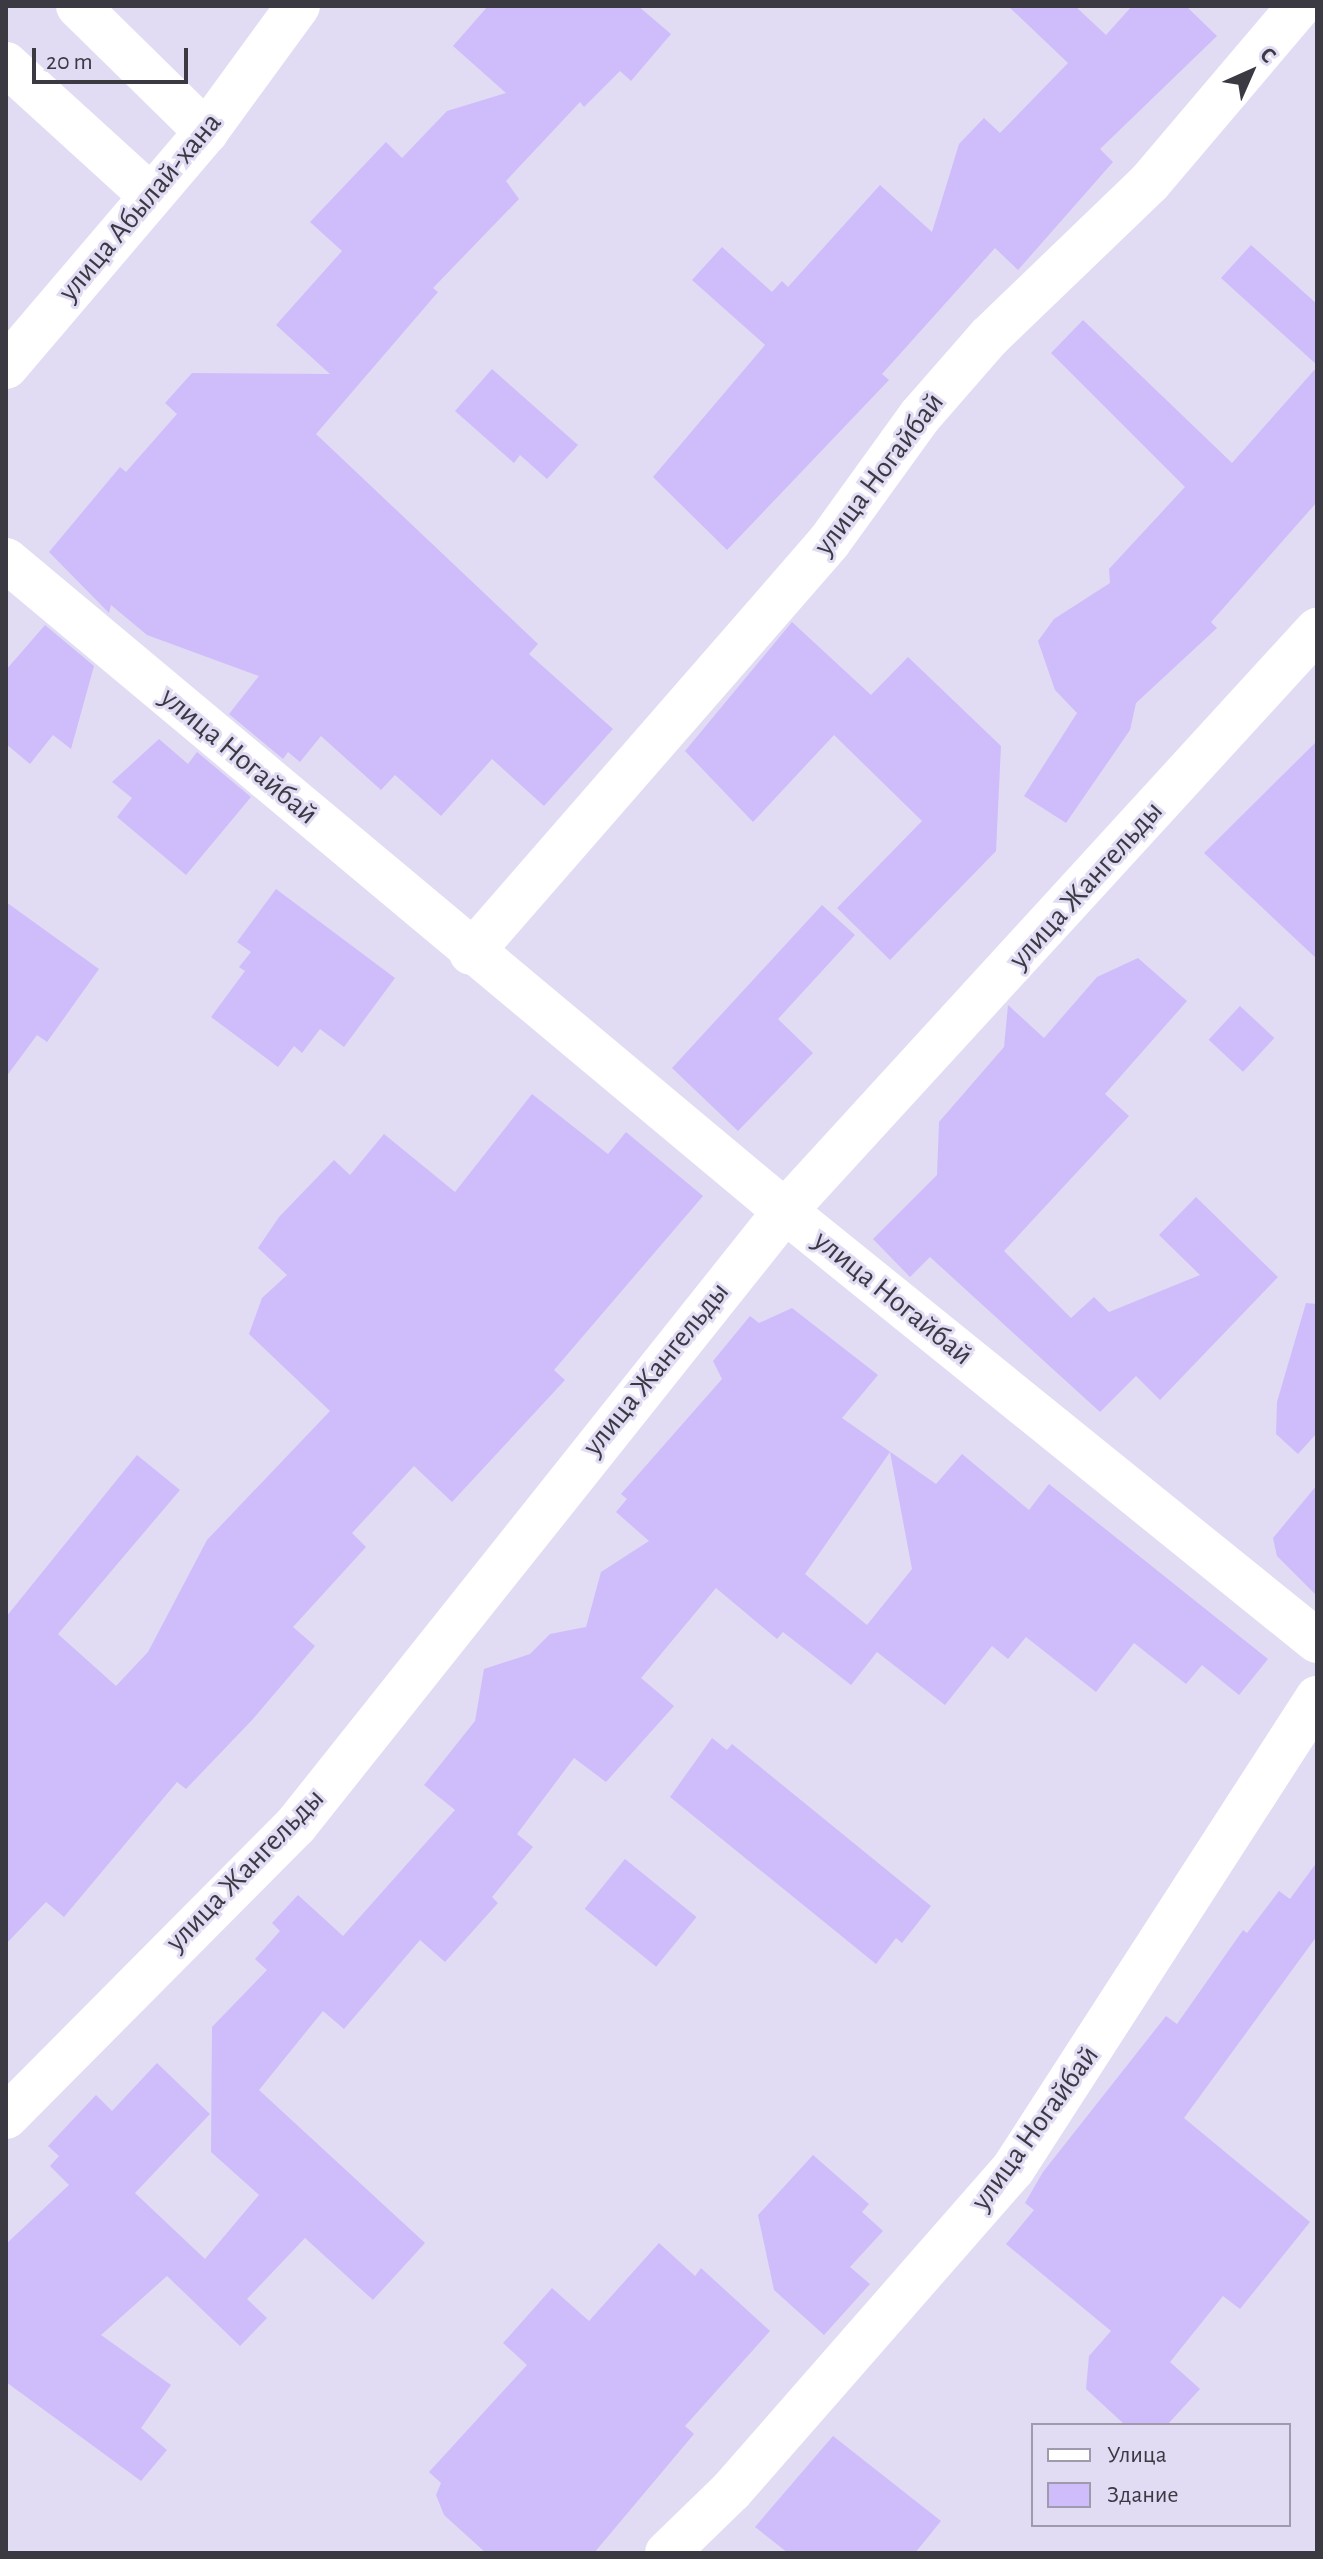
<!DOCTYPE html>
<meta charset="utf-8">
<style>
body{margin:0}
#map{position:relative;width:1323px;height:2559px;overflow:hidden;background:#e1dbf3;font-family:"Alegreya Sans",sans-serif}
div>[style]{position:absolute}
.building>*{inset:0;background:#cfbdfb;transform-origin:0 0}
.minor>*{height:44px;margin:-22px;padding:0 22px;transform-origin:22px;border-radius:22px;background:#fff}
span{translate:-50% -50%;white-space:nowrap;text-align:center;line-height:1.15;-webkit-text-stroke:6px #e1dbf3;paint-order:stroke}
.street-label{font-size:30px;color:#3b3942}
.frame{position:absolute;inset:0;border:8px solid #3b3942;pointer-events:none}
.legend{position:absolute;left:1031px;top:2423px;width:260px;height:104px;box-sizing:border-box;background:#e1dbf3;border:2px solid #9f9aac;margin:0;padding:10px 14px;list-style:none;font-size:24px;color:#3b3942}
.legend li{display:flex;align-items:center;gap:16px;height:40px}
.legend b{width:40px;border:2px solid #9f9aac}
.north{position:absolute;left:1211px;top:32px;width:80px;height:80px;-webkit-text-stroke:6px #e1dbf3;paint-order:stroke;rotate:45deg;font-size:22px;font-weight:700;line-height:32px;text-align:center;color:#3b3942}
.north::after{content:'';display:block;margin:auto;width:28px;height:36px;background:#3b3942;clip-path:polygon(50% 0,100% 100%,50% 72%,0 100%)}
.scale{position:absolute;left:32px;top:48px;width:156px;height:36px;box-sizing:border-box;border:4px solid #3b3942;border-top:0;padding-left:10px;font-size:24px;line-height:28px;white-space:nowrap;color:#3b3942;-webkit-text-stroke:6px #e1dbf3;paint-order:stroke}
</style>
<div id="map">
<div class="building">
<i style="clip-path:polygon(488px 6px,638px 6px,671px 34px,631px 81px,620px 71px,584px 107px,580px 102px,506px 181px,519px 199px,433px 288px,438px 292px,316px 434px,538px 644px,529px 654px,613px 729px,544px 806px,492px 759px,441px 816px,395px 775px,381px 790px,321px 736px,300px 762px,288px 752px,283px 759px,229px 714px,259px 676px,147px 635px,111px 605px,109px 613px,49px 552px,120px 467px,126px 472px,177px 414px,165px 403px,192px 373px,330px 374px,276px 325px,342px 251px,310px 222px,386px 142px,402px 158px,447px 111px,506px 93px,453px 46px)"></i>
<i style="clip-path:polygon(1008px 6px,1075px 6px,1106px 35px,1132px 6px,1186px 6px,1217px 36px,1100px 149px,1113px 162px,1018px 270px,995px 248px,882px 374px,889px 380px,727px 550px,653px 477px,765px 345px,692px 280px,722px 247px,772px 292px,782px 281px,788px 287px,880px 185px,932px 232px,959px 144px,984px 118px,1000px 133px,1068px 63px)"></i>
<i style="clip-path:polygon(1251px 245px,1317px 304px,1317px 365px,1221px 278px)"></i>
<i style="clip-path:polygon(1083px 320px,1232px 463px,1317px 367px,1317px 502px,1211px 622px,1217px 628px,1136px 703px,1130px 730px,1066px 823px,1024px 796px,1077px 713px,1055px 690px,1038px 641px,1054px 619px,1110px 583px,1109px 569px,1185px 487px,1051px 353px)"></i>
<i style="clip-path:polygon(492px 369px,578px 445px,547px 479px,520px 455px,514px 463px,455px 411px)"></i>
<i style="clip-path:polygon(792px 622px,871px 695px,908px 657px,1001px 746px,996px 851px,890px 960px,837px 908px,922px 821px,834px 735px,753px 822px,685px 751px)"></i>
<i style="clip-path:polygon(45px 625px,94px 666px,71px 749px,53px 735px,30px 764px,6px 744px,6px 670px)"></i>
<i style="clip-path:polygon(159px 739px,188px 764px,197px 752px,251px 797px,186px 875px,117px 817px,132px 798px,112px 782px)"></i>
<i style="clip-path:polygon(1317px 741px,1317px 959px,1204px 853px)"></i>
<i style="clip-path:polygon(276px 889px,395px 978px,344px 1047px,320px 1029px,302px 1053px,294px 1046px,278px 1067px,211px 1017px,245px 971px,239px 967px,251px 952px,237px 942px)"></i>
<i style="clip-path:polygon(6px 902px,99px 969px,47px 1042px,37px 1035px,6px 1077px)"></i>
<i style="clip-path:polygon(822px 905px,855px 935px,778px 1019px,813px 1053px,738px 1131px,672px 1068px)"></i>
<i style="clip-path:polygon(1138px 958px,1187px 1001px,1105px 1094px,1129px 1116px,1004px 1251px,1071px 1318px,1094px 1297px,1109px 1312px,1200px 1275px,1159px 1235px,1196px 1197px,1278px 1277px,1160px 1400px,1136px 1376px,1100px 1412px,930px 1257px,910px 1277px,873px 1239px,937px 1175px,939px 1122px,1004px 1047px,1008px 1005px,1044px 1038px,1097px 977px)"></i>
<i style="left:1240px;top:1006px;width:47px;height:46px;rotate:43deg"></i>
<i style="clip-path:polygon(532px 1094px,608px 1154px,626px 1132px,703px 1196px,554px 1370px,565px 1380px,452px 1502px,414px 1466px,352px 1533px,366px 1547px,293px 1627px,315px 1646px,253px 1719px,186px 1789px,177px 1782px,64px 1917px,46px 1902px,6px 1944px,6px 1617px,137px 1455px,180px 1490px,58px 1634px,116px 1686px,148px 1652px,207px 1540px,330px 1411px,249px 1334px,262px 1298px,287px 1275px,258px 1248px,279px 1217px,334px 1160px,350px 1175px,384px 1134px,455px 1192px)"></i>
<i style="clip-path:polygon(1306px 1303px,1317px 1304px,1317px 1433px,1298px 1454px,1276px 1434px,1277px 1402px)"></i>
<i style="clip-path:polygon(evenodd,792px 1308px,878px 1375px,842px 1418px,936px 1484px,962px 1454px,1029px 1510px,1049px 1484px,1268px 1659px,1239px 1695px,1202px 1665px,1186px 1684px,1134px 1643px,1096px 1692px,1026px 1637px,1008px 1659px,992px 1646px,945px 1705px,877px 1652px,851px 1685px,783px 1632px,777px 1639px,716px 1588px,641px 1678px,674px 1706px,606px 1782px,574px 1758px,517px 1834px,533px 1847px,492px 1897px,498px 1903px,445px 1962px,420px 1940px,344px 2029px,323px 2011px,259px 2090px,425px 2243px,373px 2300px,305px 2238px,247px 2299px,267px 2318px,240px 2346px,167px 2276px,101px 2335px,171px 2385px,141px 2428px,167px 2450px,141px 2481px,6px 2382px,6px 2244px,69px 2185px,50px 2166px,59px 2156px,48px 2146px,96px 2095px,112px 2111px,157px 2063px,210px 2114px,135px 2193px,205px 2259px,259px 2195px,211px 2152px,212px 2027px,267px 1970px,255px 1959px,280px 1931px,272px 1923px,298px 1895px,343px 1936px,455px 1810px,424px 1785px,475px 1721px,484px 1669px,530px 1654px,550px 1634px,586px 1627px,601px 1572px,649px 1541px,616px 1512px,627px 1499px,621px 1494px,722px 1379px,713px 1361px,750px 1316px,759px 1323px,792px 1308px,890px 1452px,912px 1569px,867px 1625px,805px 1574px,890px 1452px)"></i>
<i style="clip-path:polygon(1317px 1485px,1317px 1596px,1277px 1556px,1273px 1538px)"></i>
<i style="clip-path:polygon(712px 1738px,727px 1750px,732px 1744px,931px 1906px,902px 1943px,896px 1938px,876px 1964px,670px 1797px)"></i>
<i style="left:625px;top:1859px;width:92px;height:64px;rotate:39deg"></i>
<i style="clip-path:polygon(1317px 1862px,1317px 1936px,1184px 2118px,1310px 2222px,1240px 2309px,1223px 2296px,1170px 2362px,1200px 2389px,1167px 2425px,1125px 2425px,1086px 2389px,1089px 2356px,1111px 2331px,1006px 2244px,1034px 2210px,1025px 2203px,1043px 2172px,1166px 2016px,1177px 2024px,1243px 1930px,1247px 1933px,1279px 1891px,1290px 1899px)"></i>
<i style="clip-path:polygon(813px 2155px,869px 2204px,862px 2212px,883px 2231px,850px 2267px,870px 2284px,824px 2335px,774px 2290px,758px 2215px)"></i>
<i style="clip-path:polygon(659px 2243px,695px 2276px,701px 2268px,770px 2331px,685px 2426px,694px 2434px,594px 2553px,486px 2553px,444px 2515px,436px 2495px,441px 2483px,429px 2472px,527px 2365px,503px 2343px,552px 2288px,589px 2321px)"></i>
<i style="clip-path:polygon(833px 2436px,941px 2521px,915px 2553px,788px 2553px,755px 2527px)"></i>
</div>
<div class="minor">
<i style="left:78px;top:6px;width:180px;rotate:44.5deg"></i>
<i style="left:6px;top:64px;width:196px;rotate:42.3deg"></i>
<i style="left:6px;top:367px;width:309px;rotate:-49.6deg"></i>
<i style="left:206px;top:132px;width:156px;rotate:-53.9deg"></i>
<i style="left:6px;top:560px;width:1015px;rotate:39.89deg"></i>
<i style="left:785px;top:1211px;width:684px;rotate:38.95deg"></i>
<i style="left:471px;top:953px;width:545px;rotate:-48.94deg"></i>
<i style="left:829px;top:542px;width:155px;rotate:-54.2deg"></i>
<i style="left:920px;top:416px;width:105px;rotate:-48.9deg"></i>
<i style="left:989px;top:337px;width:223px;rotate:-43.9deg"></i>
<i style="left:1150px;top:182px;width:231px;rotate:-49.7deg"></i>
<i style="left:6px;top:2117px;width:412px;rotate:-45.2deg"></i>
<i style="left:296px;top:1825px;width:785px;rotate:-51.47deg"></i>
<i style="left:785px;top:1211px;width:788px;rotate:-47.52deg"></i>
<i style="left:667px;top:2553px;width:89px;rotate:-44.1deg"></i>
<i style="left:731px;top:2491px;width:428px;rotate:-48.8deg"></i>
<i style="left:1013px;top:2169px;width:561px;rotate:-57.16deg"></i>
</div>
<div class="street-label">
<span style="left:140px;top:207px;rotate:-50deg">улица Абылай-хана</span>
<span style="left:879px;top:474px;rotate:-53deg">улица Ногайбай</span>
<span style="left:239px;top:756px;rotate:40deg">улица Ногайбай</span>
<span style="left:1086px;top:885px;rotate:-48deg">улица Жангельды</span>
<span style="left:893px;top:1298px;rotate:39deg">улица Ногайбай</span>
<span style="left:656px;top:1369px;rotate:-51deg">улица Жангельды</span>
<span style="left:245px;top:1870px;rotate:-46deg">улица Жангельды</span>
<span style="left:1035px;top:2128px;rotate:-54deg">улица Ногайбай</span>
</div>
<div class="frame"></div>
<ul class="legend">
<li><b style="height:10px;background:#fff"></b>Улица</li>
<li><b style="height:22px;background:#cfbdfb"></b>Здание</li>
</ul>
<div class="north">С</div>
<div class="scale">20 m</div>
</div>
